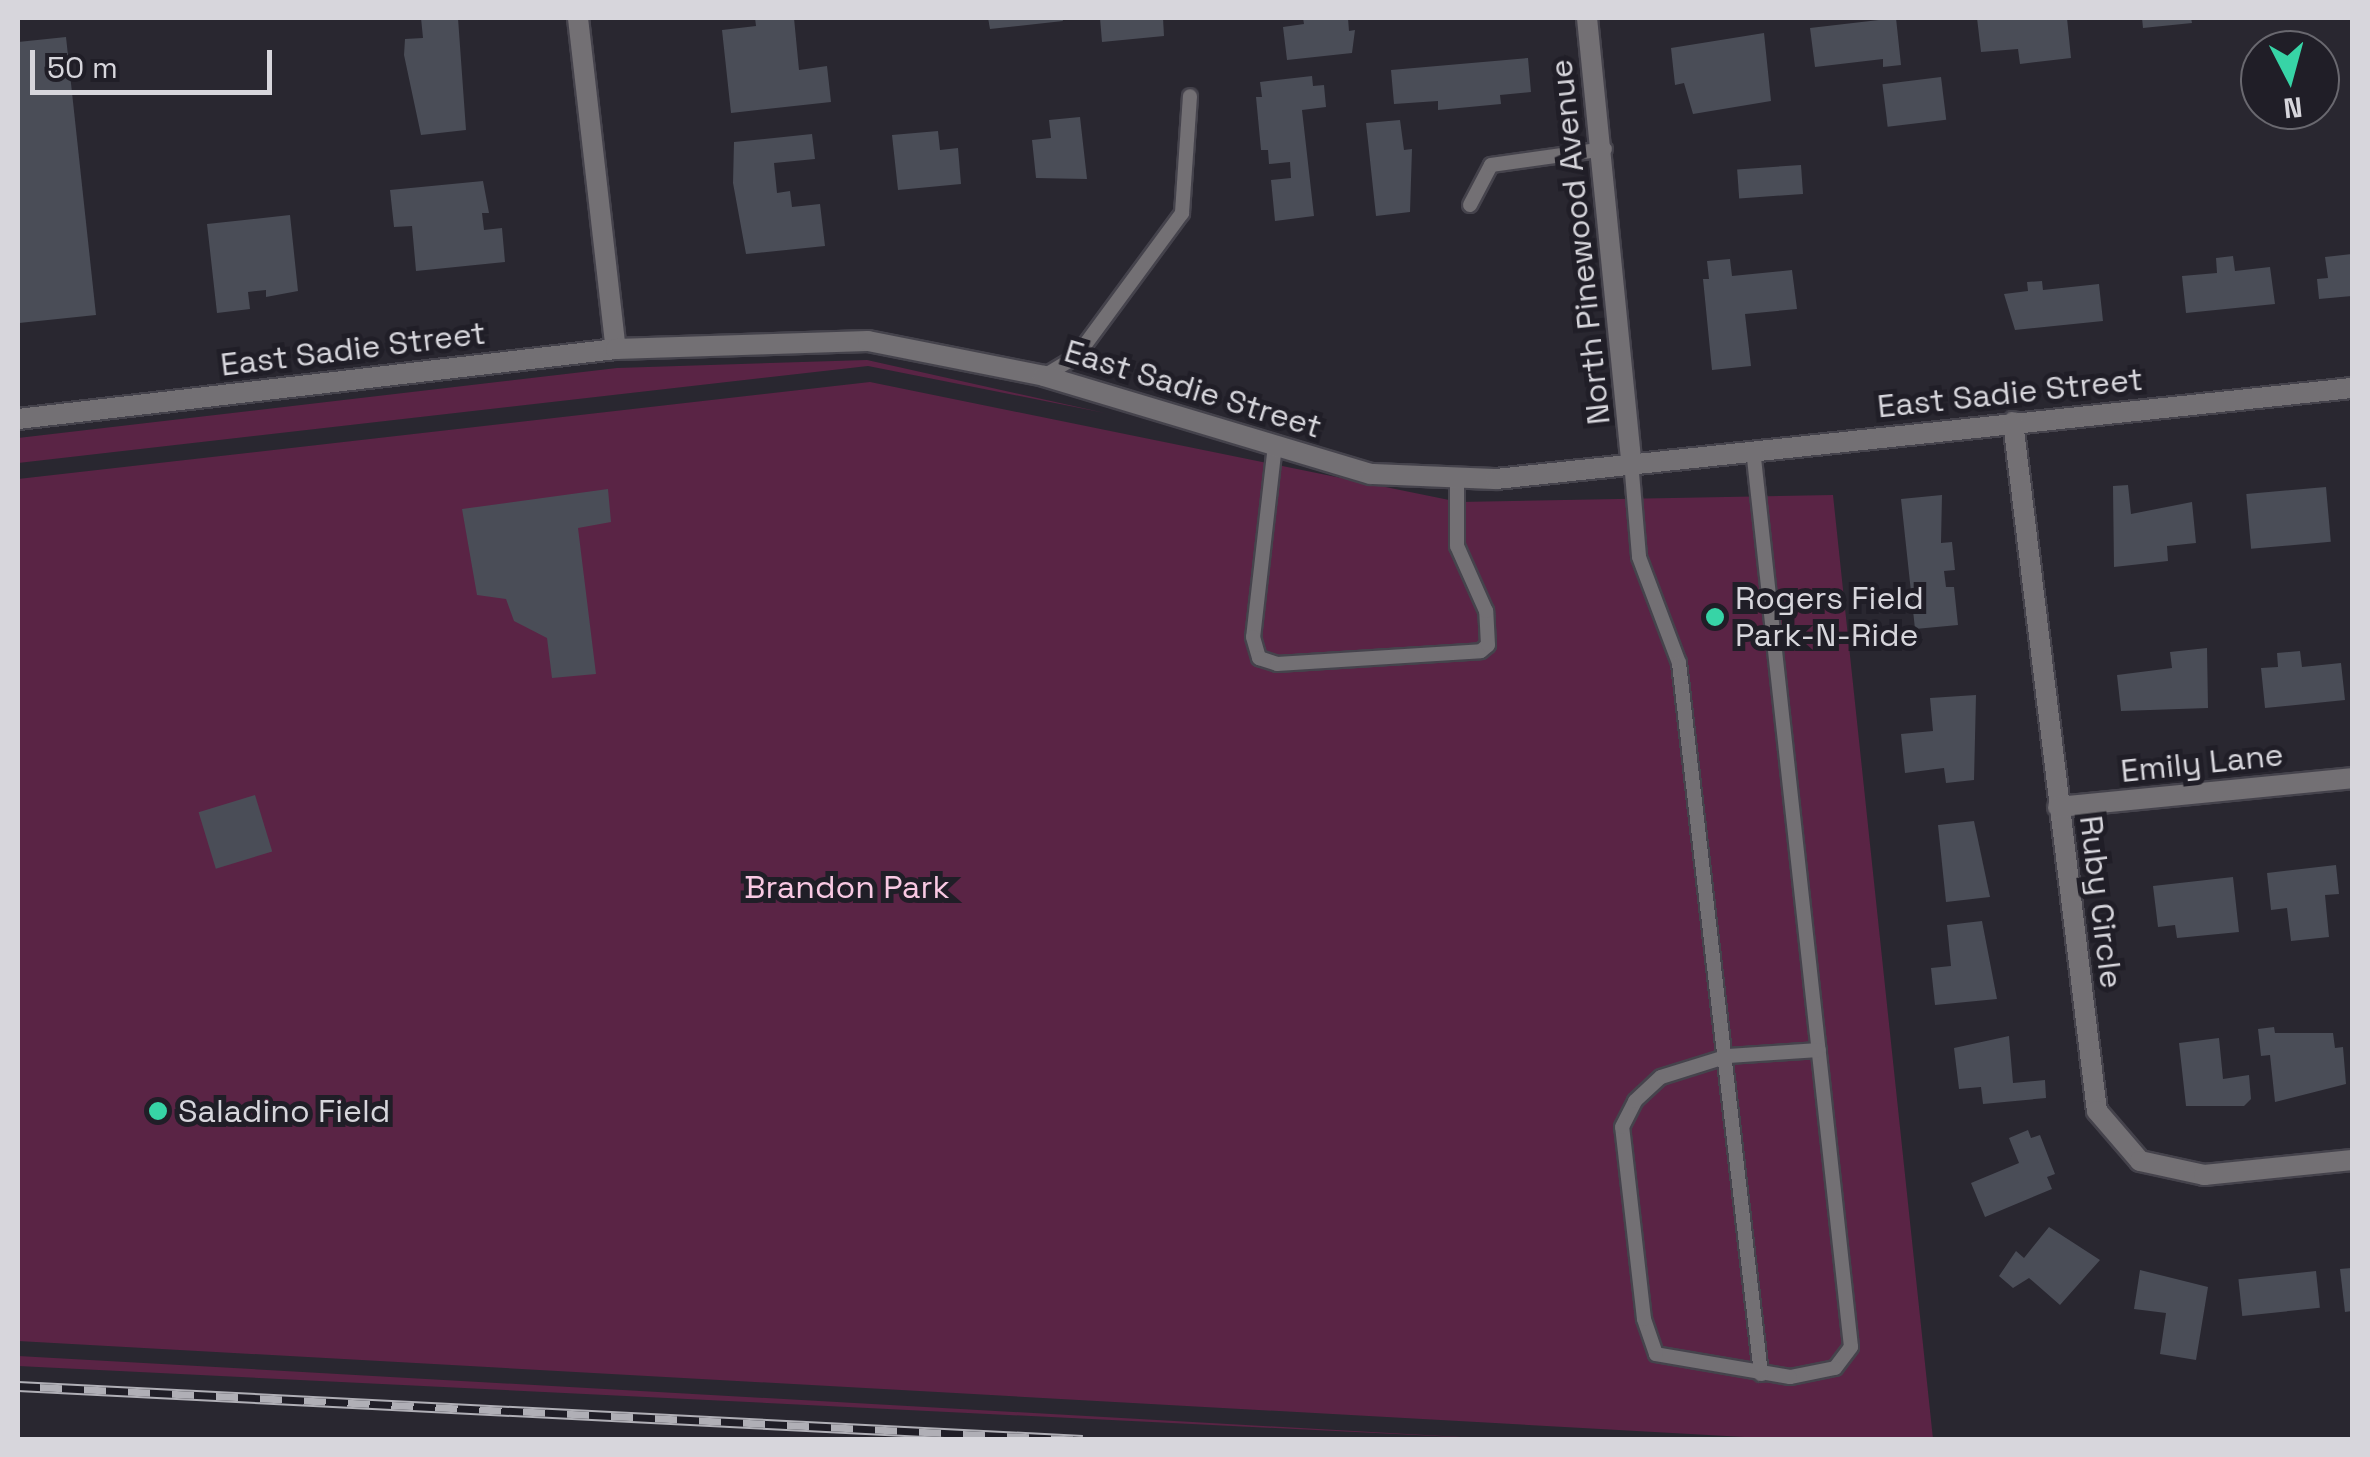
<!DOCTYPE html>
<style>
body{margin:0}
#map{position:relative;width:2370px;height:1457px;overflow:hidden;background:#292730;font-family:"Space Grotesk",sans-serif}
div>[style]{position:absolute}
.green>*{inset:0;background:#5a2445}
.building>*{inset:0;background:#4a4d57;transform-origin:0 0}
.roads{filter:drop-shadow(2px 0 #45434c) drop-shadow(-2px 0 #45434c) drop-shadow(0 2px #45434c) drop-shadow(0 -2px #45434c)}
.lane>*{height:14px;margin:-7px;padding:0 7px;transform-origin:7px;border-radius:7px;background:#737074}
.street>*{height:20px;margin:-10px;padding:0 10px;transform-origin:10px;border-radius:10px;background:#737074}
.rail>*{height:11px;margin-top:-5.5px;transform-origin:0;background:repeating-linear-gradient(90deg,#201e27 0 22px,#b0afb6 0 44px);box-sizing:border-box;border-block:2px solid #b0afb6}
.dots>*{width:28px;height:28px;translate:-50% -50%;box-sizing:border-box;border:5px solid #201e27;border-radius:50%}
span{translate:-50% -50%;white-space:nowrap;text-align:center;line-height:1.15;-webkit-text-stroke:10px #201e27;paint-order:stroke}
.street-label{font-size:32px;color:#d7d6dc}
.poi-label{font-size:32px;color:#d7d6dc}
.left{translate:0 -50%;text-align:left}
.park-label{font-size:32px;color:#f9c9e3}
.frame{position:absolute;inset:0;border:20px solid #d7d6dc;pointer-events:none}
.north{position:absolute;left:2240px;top:30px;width:100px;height:100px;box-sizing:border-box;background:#201e27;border:2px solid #69686f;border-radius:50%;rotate:174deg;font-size:28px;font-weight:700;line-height:40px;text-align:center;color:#d7d6dc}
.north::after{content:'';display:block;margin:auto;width:35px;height:45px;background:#37d4a6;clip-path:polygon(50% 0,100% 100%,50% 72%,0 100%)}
.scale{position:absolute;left:30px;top:50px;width:242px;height:45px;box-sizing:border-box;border:5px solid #d7d6dc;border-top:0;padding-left:12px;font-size:30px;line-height:35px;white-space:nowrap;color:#d7d6dc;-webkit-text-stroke:8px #201e27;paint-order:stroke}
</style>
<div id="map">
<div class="green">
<i style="clip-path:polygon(867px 360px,1105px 413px,868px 366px,18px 463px,18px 438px,617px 368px)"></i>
<i style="clip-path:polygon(870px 382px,1459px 502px,1833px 495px,1933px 1439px,1782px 1439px,18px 1341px,18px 479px)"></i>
<i style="clip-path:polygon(18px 1356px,1496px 1439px,18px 1366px)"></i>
</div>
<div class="building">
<i style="clip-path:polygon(421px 18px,458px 18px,466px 130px,421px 135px,404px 55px,405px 39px,423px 38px)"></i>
<i style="clip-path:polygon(755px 18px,794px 18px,799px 70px,827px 66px,831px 102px,731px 113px,722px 30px,756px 26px)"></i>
<i style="clip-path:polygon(988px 18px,1062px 18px,1063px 21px,990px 29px)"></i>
<i style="clip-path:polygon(1100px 18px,1163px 18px,1164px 36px,1102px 42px)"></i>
<i style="clip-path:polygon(1303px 18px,1348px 18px,1349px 31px,1355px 30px,1352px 53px,1287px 60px,1283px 27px,1304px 24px)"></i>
<i style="clip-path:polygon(1896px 18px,1901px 65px,1883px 67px,1883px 59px,1815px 67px,1810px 28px)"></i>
<i style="clip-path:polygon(1977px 18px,2067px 18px,2071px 58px,2020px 64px,2018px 49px,1981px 52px)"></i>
<i style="clip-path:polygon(2142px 18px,2191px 18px,2192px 23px,2143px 28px)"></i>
<i style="clip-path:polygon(1764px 33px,1771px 101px,1693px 114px,1684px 83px,1675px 85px,1671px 48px)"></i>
<i style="clip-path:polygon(66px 37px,96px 315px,19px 323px,18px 42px)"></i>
<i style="clip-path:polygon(1528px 58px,1531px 92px,1500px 95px,1501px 104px,1438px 110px,1438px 101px,1394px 104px,1391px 70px)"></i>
<i style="clip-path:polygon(1312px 76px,1313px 86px,1324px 85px,1326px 107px,1302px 110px,1314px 216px,1275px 221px,1271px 180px,1291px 178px,1290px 162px,1269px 164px,1268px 150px,1261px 150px,1256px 97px,1262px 97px,1260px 82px)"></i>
<i style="left:1941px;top:77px;width:43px;height:59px;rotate:83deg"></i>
<i style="clip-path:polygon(1080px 117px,1087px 179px,1036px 178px,1032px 140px,1051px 138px,1049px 120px)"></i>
<i style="clip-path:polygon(1400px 120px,1404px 150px,1412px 149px,1410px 212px,1376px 216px,1366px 123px)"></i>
<i style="clip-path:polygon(938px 131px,940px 150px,958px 148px,961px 184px,898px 190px,892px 135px)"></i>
<i style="clip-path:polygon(812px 134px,815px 159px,774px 163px,777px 193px,790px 191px,792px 207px,820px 204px,825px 246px,746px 254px,733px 183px,734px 142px)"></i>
<i style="left:1801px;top:165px;width:29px;height:64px;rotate:86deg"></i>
<i style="clip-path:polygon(483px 181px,489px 213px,482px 213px,484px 230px,502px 228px,505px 262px,416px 271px,412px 226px,394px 227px,390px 190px)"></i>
<i style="clip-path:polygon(290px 215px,298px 291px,266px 297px,266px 290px,248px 292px,250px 309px,217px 313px,207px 224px)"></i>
<i style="clip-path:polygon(2352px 254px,2352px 296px,2319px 299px,2317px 279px,2328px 278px,2325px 257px)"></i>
<i style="clip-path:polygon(2233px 256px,2235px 271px,2270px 267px,2275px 304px,2186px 313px,2182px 276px,2217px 273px,2216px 258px)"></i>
<i style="clip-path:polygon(1730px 259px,1732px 276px,1792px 270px,1797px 309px,1745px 314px,1751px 366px,1712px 370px,1703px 279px,1709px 279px,1707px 261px)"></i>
<i style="clip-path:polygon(2042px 281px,2043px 290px,2099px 284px,2103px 321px,2015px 330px,2004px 294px,2028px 291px,2027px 282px)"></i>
<i style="clip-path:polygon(2128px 485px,2131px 514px,2192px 502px,2196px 543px,2167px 546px,2168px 561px,2114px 567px,2113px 486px)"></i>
<i style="left:2326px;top:487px;width:55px;height:80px;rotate:85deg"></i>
<i style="clip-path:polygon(608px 489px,611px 522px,578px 528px,596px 674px,552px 678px,547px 638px,514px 621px,506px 599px,477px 595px,462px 509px)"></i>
<i style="clip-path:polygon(1942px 495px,1941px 543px,1952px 542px,1955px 570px,1944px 571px,1946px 587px,1954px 587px,1958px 625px,1915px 629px,1901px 499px)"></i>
<i style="clip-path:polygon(2207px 648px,2208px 708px,2121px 711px,2117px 675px,2172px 668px,2170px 652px)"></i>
<i style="clip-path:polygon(2300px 651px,2302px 667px,2341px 663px,2345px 700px,2265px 708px,2261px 668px,2278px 667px,2277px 653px)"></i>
<i style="clip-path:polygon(1976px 695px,1974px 780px,1946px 783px,1944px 768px,1905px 773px,1901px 734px,1933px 731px,1930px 698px)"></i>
<i style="left:255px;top:795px;width:59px;height:59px;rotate:73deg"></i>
<i style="clip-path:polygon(1974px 821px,1990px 897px,1946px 902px,1938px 825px)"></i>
<i style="clip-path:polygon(2336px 865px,2339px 894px,2325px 895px,2329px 937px,2291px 941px,2287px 908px,2271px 910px,2267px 873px)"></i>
<i style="clip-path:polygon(2233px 877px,2239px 932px,2177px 938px,2175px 925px,2158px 927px,2153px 886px)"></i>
<i style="clip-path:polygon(1982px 921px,1997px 999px,1935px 1005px,1931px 968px,1951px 966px,1947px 925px)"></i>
<i style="clip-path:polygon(2274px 1027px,2275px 1033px,2333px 1033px,2335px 1048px,2343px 1047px,2346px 1084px,2275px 1102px,2270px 1055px,2261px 1056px,2258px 1029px)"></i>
<i style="clip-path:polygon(2009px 1036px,2013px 1083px,2045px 1080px,2046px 1098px,1983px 1104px,1981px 1087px,1959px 1089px,1954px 1048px)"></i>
<i style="clip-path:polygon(2219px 1038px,2223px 1079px,2249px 1075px,2251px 1099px,2244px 1106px,2186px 1106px,2179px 1043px)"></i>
<i style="clip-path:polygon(2028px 1130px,2031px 1138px,2040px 1135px,2055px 1174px,2047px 1177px,2052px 1189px,1985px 1217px,1971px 1183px,2019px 1163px,2009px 1138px)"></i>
<i style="clip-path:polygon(2049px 1227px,2100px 1260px,2060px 1305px,2029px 1278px,2013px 1288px,1999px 1276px,2016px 1251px,2024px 1258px)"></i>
<i style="clip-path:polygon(2352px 1268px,2352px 1311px,2345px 1312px,2340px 1269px)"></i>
<i style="clip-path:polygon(2140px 1270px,2208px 1287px,2196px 1360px,2160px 1354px,2166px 1313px,2134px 1309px)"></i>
<i style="left:2316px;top:1271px;width:37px;height:78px;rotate:84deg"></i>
</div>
<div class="roads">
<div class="lane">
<i style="left:1470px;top:205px;width:45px;rotate:-62.3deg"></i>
<i style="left:1491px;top:165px;width:115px;rotate:-8deg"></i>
<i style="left:1044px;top:376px;width:37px;rotate:-31deg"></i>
<i style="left:1076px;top:357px;width:179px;rotate:-53.6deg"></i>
<i style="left:1182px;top:213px;width:117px;rotate:-86.1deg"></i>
<i style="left:1275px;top:445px;width:193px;rotate:96.5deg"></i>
<i style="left:1253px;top:637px;width:22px;rotate:74deg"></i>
<i style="left:1259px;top:658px;width:19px;rotate:18deg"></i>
<i style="left:1277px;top:664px;width:204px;rotate:-3.6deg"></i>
<i style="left:1481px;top:651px;width:9px;rotate:-41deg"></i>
<i style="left:1488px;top:645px;width:34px;rotate:-93deg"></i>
<i style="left:1486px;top:611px;width:71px;rotate:-114deg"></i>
<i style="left:1457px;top:546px;width:69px;rotate:-90deg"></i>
<i style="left:1753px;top:449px;width:903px;rotate:83.77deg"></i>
<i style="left:1851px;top:1347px;width:26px;rotate:127deg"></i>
<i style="left:1835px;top:1368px;width:46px;rotate:168.7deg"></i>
<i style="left:1790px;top:1377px;width:136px;rotate:-170.3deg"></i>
<i style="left:1656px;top:1354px;width:37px;rotate:-109deg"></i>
<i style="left:1644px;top:1319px;width:193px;rotate:-96.5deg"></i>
<i style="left:1622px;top:1127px;width:29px;rotate:-63deg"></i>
<i style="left:1635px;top:1101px;width:35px;rotate:-43deg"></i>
<i style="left:1661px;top:1077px;width:70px;rotate:-17.4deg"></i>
<i style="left:1728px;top:1056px;width:91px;rotate:-3.8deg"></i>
<i style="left:1631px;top:461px;width:96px;rotate:85.2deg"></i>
<i style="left:1639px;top:557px;width:113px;rotate:69.3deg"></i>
<i style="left:1679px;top:663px;width:716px;rotate:83.42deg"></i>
</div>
<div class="street">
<i style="left:578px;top:18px;width:333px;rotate:83.5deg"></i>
<i style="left:1587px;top:18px;width:445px;rotate:84.3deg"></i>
<i style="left:18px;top:419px;width:602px;rotate:-6.68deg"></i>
<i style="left:616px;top:349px;width:252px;rotate:-1.8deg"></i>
<i style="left:868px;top:341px;width:179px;rotate:11.2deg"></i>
<i style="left:1044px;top:376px;width:341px;rotate:16.7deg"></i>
<i style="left:1371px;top:474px;width:125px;rotate:2.3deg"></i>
<i style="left:1496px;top:479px;width:861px;rotate:-6.07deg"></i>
<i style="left:2013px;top:422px;width:694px;rotate:83.05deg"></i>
<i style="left:2097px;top:1111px;width:66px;rotate:49.3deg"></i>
<i style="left:2140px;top:1161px;width:66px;rotate:12.3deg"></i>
<i style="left:2204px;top:1175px;width:149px;rotate:-5.8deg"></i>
<i style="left:2058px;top:807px;width:295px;rotate:-5.6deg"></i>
</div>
</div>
<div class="rail">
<i style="left:18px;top:1386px;width:1066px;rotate:2.9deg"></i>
</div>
<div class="dots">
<i style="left:1715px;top:617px;background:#37d4a6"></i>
<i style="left:158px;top:1111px;background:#37d4a6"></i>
</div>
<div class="street-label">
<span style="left:1580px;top:242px;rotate:-96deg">North Pinewood Avenue</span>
<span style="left:353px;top:349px;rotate:-7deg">East Sadie Street</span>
<span style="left:1193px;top:389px;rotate:17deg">East Sadie Street</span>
<span style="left:2010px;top:393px;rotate:-6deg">East Sadie Street</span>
<span style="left:2202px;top:763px;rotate:-6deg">Emily Lane</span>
<span style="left:2101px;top:902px;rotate:83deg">Ruby Circle</span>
</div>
<div class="poi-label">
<span class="left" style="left:1735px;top:617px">Rogers Field<br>Park-N-Ride</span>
<span class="left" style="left:178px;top:1111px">Saladino Field</span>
</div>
<div class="park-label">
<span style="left:847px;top:887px">Brandon Park</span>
</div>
<div class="frame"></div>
<div class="north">N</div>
<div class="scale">50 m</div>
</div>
